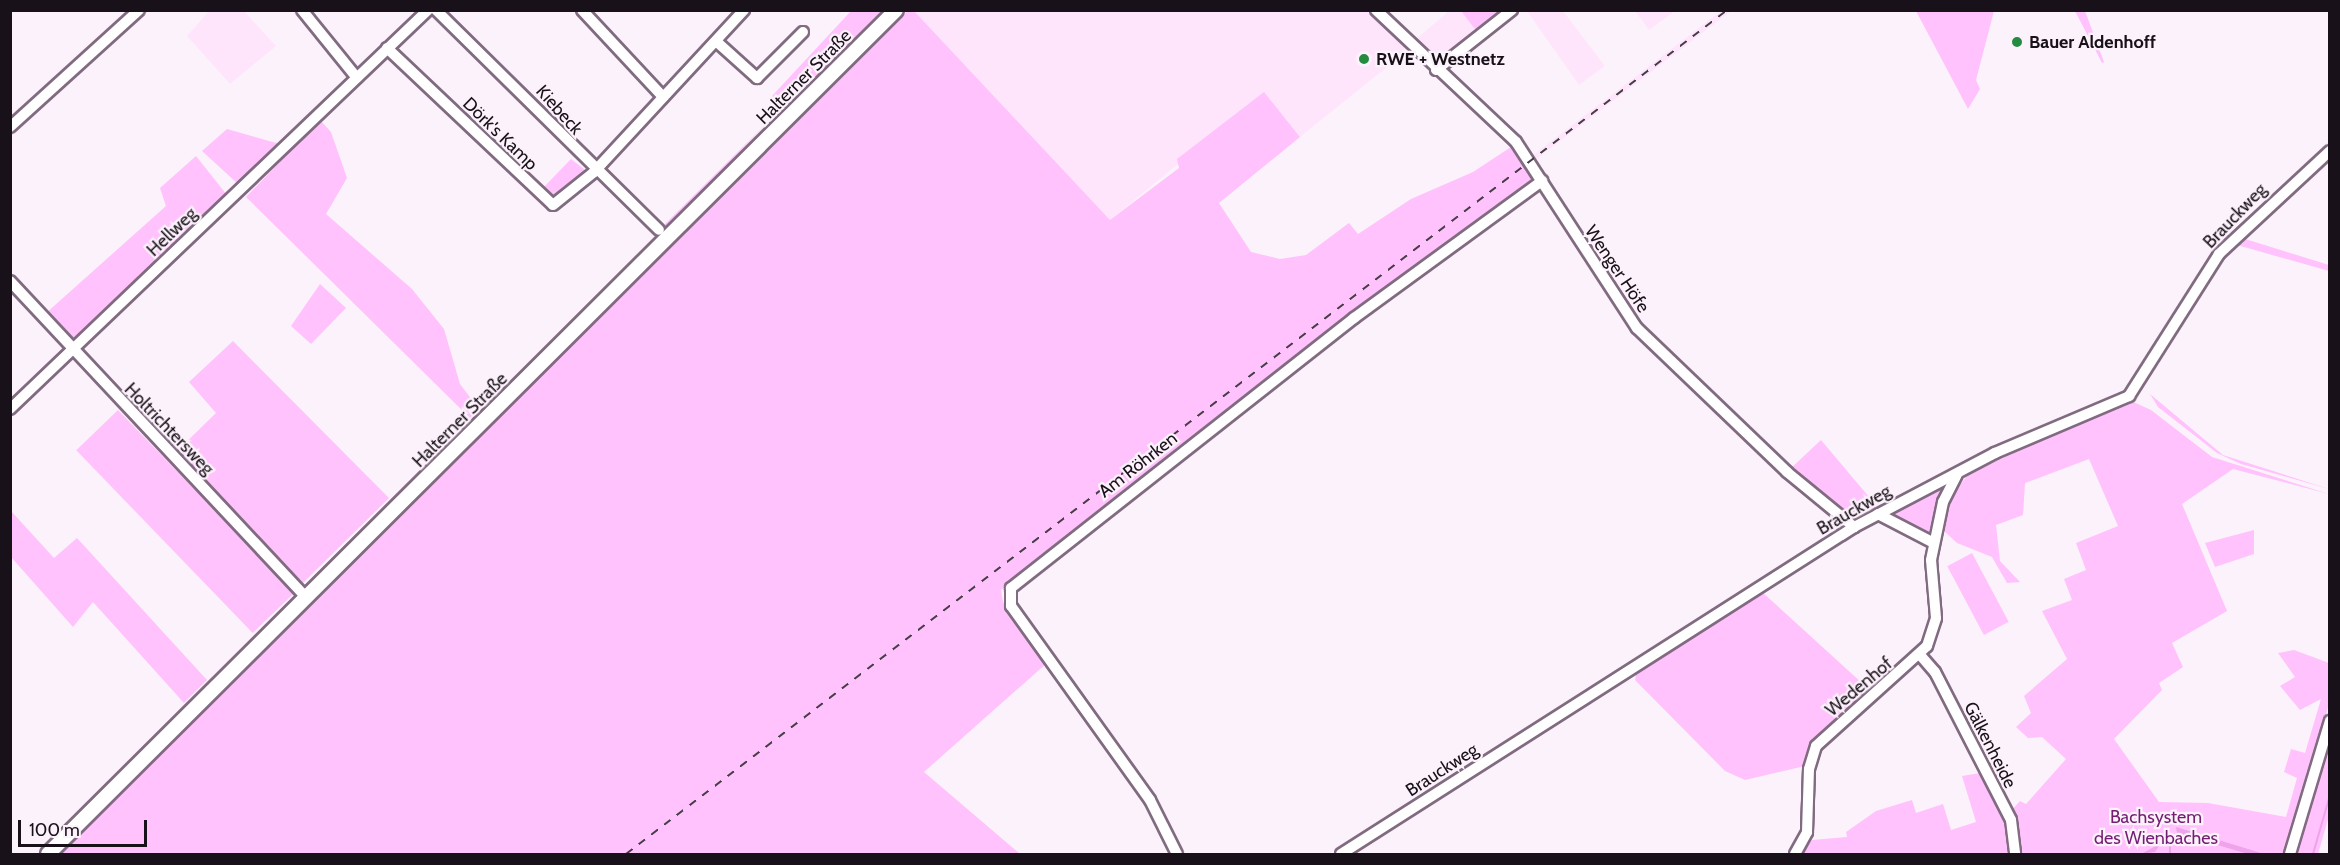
<!DOCTYPE html>
<meta charset="utf-8">
<style>
body{margin:0}
#map{position:relative;width:2340px;height:865px;overflow:hidden;background:#fcf2fb;font-family:Cabin,sans-serif}
div>[style]{position:absolute}
.built>*{inset:0;background:#fee5fc}
.green>*{inset:0;background:#ffc2fc;transform-origin:0 0}
.water>*{inset:0;background:#eea3eb}
.stream>*{height:2px;margin:-1px;padding:0 1px;transform-origin:1px;border-radius:1px;background:#eea3eb}
.roads{filter:drop-shadow(2px 0 #816b80) drop-shadow(-2px 0 #816b80) drop-shadow(0 2px #816b80) drop-shadow(0 -2px #816b80)}
.minor>*{height:10px;margin:-5px;padding:0 5px;transform-origin:5px;border-radius:5px;background:#fff}
.major>*{height:14px;margin:-7px;padding:0 7px;transform-origin:7px;border-radius:7px;background:#fff}
.rail>*{height:2px;margin-top:-1px;transform-origin:0;background:repeating-linear-gradient(90deg,#453d45 0 8px,transparent 0 16px)}
.dots>*{width:16px;height:16px;translate:-50% -50%;box-sizing:border-box;border:3px solid #fcf2fb;border-radius:50%}
span{translate:-50% -50%;white-space:nowrap;text-align:center;line-height:1.15;-webkit-text-stroke:4.5px #fcf2fb;paint-order:stroke}
.poi-label{font-size:18px;color:#191119;font-weight:700}
.left{translate:0 -50%;text-align:left}
.street-label{font-size:18px;color:#191119}
.park-label{font-size:18px;color:#731d73}
.frame{position:absolute;inset:0;border:12px solid #191119;pointer-events:none}
.scale{position:absolute;left:18px;top:820px;width:129px;height:27px;box-sizing:border-box;border:3px solid #191119;border-top:0;padding-left:8px;font-size:18px;line-height:21px;white-space:nowrap;color:#191119;-webkit-text-stroke:4px #fcf2fb;paint-order:stroke}
</style>
<div id="map">
<div class="built">
<i style="clip-path:polygon(209px 11px,244px 11px,276px 46px,230px 84px,187px 36px)"></i>
<i style="clip-path:polygon(907px 11px,1376px 11px,1407px 43px,1402px 55px,1300px 137px,1264px 93px,1110px 220px)"></i>
<i style="clip-path:polygon(1449px 11px,1461px 11px,1478px 33px,1441px 62px,1415px 40px)"></i>
<i style="clip-path:polygon(1527px 11px,1563px 11px,1605px 66px,1579px 85px)"></i>
<i style="clip-path:polygon(1635px 11px,1675px 11px,1649px 30px)"></i>
<i style="clip-path:polygon(1721px 11px,1731px 11px,1535px 160px,1532px 156px)"></i>
</div>
<div class="green">
<i style="clip-path:polygon(1503px 10px,1478px 33px,1461px 11px)"></i>
<i style="clip-path:polygon(851px 11px,886px 11px,774px 118px,783px 107px,772px 96px)"></i>
<i style="clip-path:polygon(907px 11px,914px 11px,1110px 220px,1179px 168px,1177px 159px,1264px 92px,1300px 137px,1219px 203px,1251px 252px,1280px 259px,1306px 255px,1349px 223px,1358px 234px,1411px 199px,1473px 172px,1514px 145px,1537px 179px,1001px 590px,1003px 602px,1048px 662px,924px 772px,1020px 854px,58px 854px)"></i>
<i style="clip-path:polygon(1916px 11px,1994px 11px,1976px 80px,1980px 89px,1968px 109px)"></i>
<i style="clip-path:polygon(2075px 11px,2085px 11px,2104px 62px,2102px 63px)"></i>
<i style="clip-path:polygon(320px 120px,331px 132px,347px 178px,326px 214px,412px 289px,444px 329px,460px 384px,479px 409px,470px 418px,246px 197px)"></i>
<i style="clip-path:polygon(769px 121px,666px 229px,663px 226px)"></i>
<i style="clip-path:polygon(227px 129px,280px 144px,238px 184px,202px 151px)"></i>
<i style="clip-path:polygon(196px 156px,227px 195px,74px 341px,68px 339px,45px 314px,166px 206px,160px 188px)"></i>
<i style="clip-path:polygon(571px 159px,584px 169px,583px 177px,555px 200px,542px 189px)"></i>
<i style="clip-path:polygon(2242px 238px,2329px 265px,2329px 271px,2237px 245px)"></i>
<i style="clip-path:polygon(320px 284px,346px 308px,311px 344px,291px 326px)"></i>
<i style="clip-path:polygon(233px 341px,389px 498px,303px 583px,174px 454px,216px 413px,189px 382px)"></i>
<i style="clip-path:polygon(2150px 394px,2223px 455px,2329px 489px,2241px 464px,2217px 453px,2158px 407px)"></i>
<i style="clip-path:polygon(2129px 400px,2151px 410px,2212px 457px,2329px 494px,2233px 469px,2182px 504px,2227px 611px,2172px 643px,2183px 667px,2159px 683px,2162px 690px,2114px 739px,2159px 802px,2208px 803px,2286px 817px,2297px 778px,2284px 772px,2291px 749px,2305px 753px,2321px 699px,2300px 710px,2280px 686px,2295px 677px,2278px 653px,2294px 650px,2329px 663px,2329px 704px,2296px 819px,2329px 736px,2329px 816px,2318px 854px,1801px 854px,1812px 840px,1847px 837px,1846px 832px,1876px 811px,1912px 800px,1916px 813px,1943px 804px,1951px 830px,1976px 822px,1962px 776px,1980px 773px,2019px 849px,2010px 812px,2020px 801px,2026px 804px,2066px 759px,2042px 737px,2028px 738px,2016px 727px,2031px 713px,2024px 696px,2067px 659px,2042px 611px,2072px 600px,2064px 579px,2086px 570px,2076px 543px,2118px 526px,2089px 459px,2025px 483px,2023px 515px,1996px 525px,2000px 561px,2020px 582px,2007px 583px,1992px 557px,1957px 543px,1943px 530px,1953px 495px,1968px 474px)"></i>
<i style="left:118px;top:410px;width:254px;height:58px;rotate:46deg"></i>
<i style="clip-path:polygon(1821px 440px,1880px 510px,1855px 522px,1790px 469px)"></i>
<i style="clip-path:polygon(1943px 484px,1935px 539px,1886px 515px)"></i>
<i style="clip-path:polygon(11px 511px,54px 558px,77px 538px,207px 680px,184px 703px,93px 602px,73px 627px,11px 557px)"></i>
<i style="clip-path:polygon(2254px 530px,2254px 554px,2215px 567px,2205px 543px)"></i>
<i style="left:1972px;top:553px;width:78px;height:28px;rotate:62deg"></i>
<i style="clip-path:polygon(1761px 591px,1874px 694px,1816px 737px,1805px 766px,1745px 780px,1725px 771px,1635px 680px,1637px 670px)"></i>
</div>
<div class="water">
<i style="clip-path:polygon(2176px 827px,2261px 853px,2286px 854px,2248px 854px,2177px 833px)"></i>
<i style="clip-path:polygon(2171px 829px,2155px 852px,2141px 854px,2154px 847px)"></i>
</div>
<div class="stream">
<i style="left:2170px;top:854px;width:20px;rotate:-90deg"></i>
<i style="left:2313px;top:854px;width:61px;rotate:-73.9deg"></i>
</div>
<div class="roads">
<div class="minor">
<i style="left:302px;top:10px;width:87px;rotate:51deg"></i>
<i style="left:436px;top:10px;width:313px;rotate:44.6deg"></i>
<i style="left:582px;top:10px;width:119px;rotate:47deg"></i>
<i style="left:1376px;top:10px;width:192px;rotate:43.3deg"></i>
<i style="left:1516px;top:142px;width:222px;rotate:57deg"></i>
<i style="left:1637px;top:328px;width:208px;rotate:43.8deg"></i>
<i style="left:1787px;top:472px;width:87px;rotate:39.4deg"></i>
<i style="left:717px;top:42px;width:54px;rotate:42deg"></i>
<i style="left:757px;top:78px;width:65px;rotate:-45deg"></i>
<i style="left:387px;top:48px;width:228px;rotate:43.4deg"></i>
<i style="left:553px;top:205px;width:53px;rotate:-38.8deg"></i>
<i style="left:594px;top:172px;width:221px;rotate:-47.2deg"></i>
<i style="left:1436px;top:70px;width:97px;rotate:-38.3deg"></i>
<i style="left:10px;top:127px;width:174px;rotate:-42.2deg"></i>
<i style="left:10px;top:281px;width:433px;rotate:46.9deg"></i>
<i style="left:10px;top:409px;width:578px;rotate:-43.67deg"></i>
<i style="left:1878px;top:514px;width:63px;rotate:27.4deg"></i>
<i style="left:1921px;top:656px;width:21px;rotate:49deg"></i>
<i style="left:1935px;top:672px;width:166px;rotate:62.8deg"></i>
<i style="left:2011px;top:820px;width:34px;rotate:83deg"></i>
<i style="left:1177px;top:854px;width:60px;rotate:-116.6deg"></i>
<i style="left:1150px;top:800px;width:239px;rotate:-125.6deg"></i>
<i style="left:1011px;top:606px;width:18px;rotate:-90deg"></i>
<i style="left:1011px;top:588px;width:437px;rotate:-38.2deg"></i>
<i style="left:1354px;top:318px;width:233px;rotate:-36.1deg"></i>
<i style="left:1341px;top:854px;width:608px;rotate:-32.51deg"></i>
<i style="left:1854px;top:527px;width:159px;rotate:-27.7deg"></i>
<i style="left:1995px;top:453px;width:146px;rotate:-23deg"></i>
<i style="left:2129px;top:396px;width:168px;rotate:-57.6deg"></i>
<i style="left:2219px;top:254px;width:151px;rotate:-42.9deg"></i>
<i style="left:1795px;top:854px;width:25px;rotate:-61deg"></i>
<i style="left:1807px;top:832px;width:63px;rotate:-88.2deg"></i>
<i style="left:1809px;top:769px;width:24px;rotate:-73deg"></i>
<i style="left:1816px;top:746px;width:149px;rotate:-42deg"></i>
<i style="left:1927px;top:646px;width:29px;rotate:-72deg"></i>
<i style="left:1936px;top:618px;width:58px;rotate:-94.9deg"></i>
<i style="left:1931px;top:560px;width:59px;rotate:-78.3deg"></i>
<i style="left:1943px;top:502px;width:30px;rotate:-63deg"></i>
<i style="left:2290px;top:854px;width:139px;rotate:-73.3deg"></i>
</div>
<div class="major">
<i style="left:48px;top:854px;width:1196px;rotate:-44.86deg"></i>
</div>
</div>
<div class="rail">
<i style="left:626px;top:854px;width:1387px;rotate:-37.47deg"></i>
</div>
<div class="dots">
<i style="left:2017px;top:42px;background:#258b40"></i>
<i style="left:1364px;top:59px;background:#258b40"></i>
</div>
<div class="poi-label">
<span class="left" style="left:2029px;top:42px">Bauer Aldenhoff</span>
<span class="left" style="left:1376px;top:59px">RWE + Westnetz</span>
</div>
<div class="street-label">
<span style="left:804px;top:77px;rotate:-45deg">Halterner Straße</span>
<span style="left:559px;top:110px;rotate:48deg">Kiebeck</span>
<span style="left:500px;top:134px;rotate:44deg">Dörk's Kamp</span>
<span style="left:2235px;top:216px;rotate:-46deg">Brauckweg</span>
<span style="left:172px;top:232px;rotate:-44deg">Hellweg</span>
<span style="left:1617px;top:269px;rotate:56deg">Wenger Höfe</span>
<span style="left:460px;top:420px;rotate:-45deg">Halterner Straße</span>
<span style="left:169px;top:429px;rotate:46deg">Holtrichtersweg</span>
<span style="left:1138px;top:465px;rotate:-38deg">Am Röhrken</span>
<span style="left:1854px;top:510px;rotate:-30deg">Brauckweg</span>
<span style="left:1859px;top:687px;rotate:-40deg">Wedenhof</span>
<span style="left:1990px;top:745px;rotate:63deg">Gälkenheide</span>
<span style="left:1442px;top:770px;rotate:-33deg">Brauckweg</span>
</div>
<div class="park-label">
<span style="left:2156px;top:828px">Bachsystem<br>des Wienbaches</span>
</div>
<div class="frame"></div>
<div class="scale">100 m</div>
</div>
